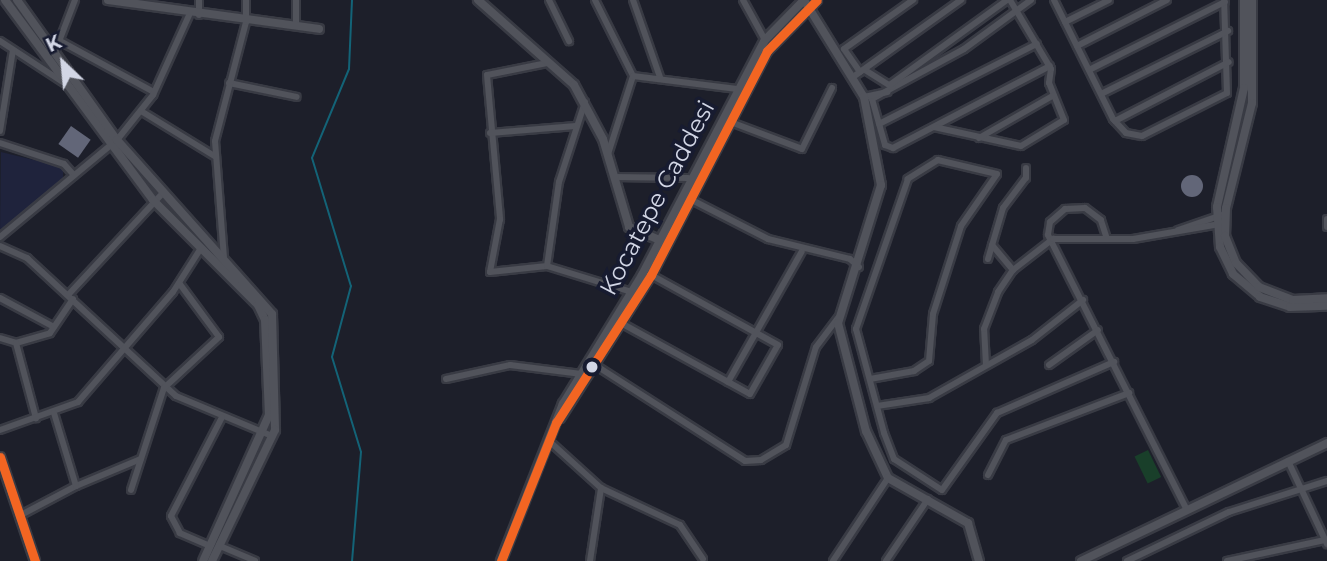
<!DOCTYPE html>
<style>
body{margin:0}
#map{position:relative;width:1327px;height:561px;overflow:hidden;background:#1d1f2a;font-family:Montserrat,sans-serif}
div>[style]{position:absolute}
.built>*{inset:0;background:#1f233c}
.green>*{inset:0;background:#193f2a;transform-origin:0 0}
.stream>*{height:2px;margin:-1px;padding:0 1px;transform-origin:1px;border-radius:1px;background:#136377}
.building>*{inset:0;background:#626678;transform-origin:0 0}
.round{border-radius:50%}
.roads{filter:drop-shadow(2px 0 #393b44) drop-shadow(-2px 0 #393b44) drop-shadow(0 2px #393b44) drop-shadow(0 -2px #393b44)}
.street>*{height:6px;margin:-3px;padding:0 3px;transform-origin:3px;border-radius:3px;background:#51535b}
.secondary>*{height:8px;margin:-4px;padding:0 4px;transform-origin:4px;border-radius:4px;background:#51535b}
.bus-1>*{height:9px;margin:-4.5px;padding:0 4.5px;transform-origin:4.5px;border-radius:4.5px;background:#f26522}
.dots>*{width:19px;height:19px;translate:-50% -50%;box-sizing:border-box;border:4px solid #171b30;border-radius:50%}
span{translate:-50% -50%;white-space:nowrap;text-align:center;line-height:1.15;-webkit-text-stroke:7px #171b30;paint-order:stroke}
.street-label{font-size:24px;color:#d2d6e5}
.north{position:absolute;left:28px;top:28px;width:70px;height:70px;-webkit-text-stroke:5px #171b30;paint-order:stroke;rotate:334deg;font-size:19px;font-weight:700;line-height:28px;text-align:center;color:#d2d6e5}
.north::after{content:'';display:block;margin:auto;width:24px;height:32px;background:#d2d6e5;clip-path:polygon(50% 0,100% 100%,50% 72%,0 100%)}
</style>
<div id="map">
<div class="built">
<i style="clip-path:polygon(1px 152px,63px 167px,63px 179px,0 233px)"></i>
</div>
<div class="green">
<i style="left:1148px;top:450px;width:30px;height:15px;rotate:64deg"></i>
</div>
<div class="stream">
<i style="left:352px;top:0;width:69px;rotate:92.5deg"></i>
<i style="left:349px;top:69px;width:96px;rotate:112.6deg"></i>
<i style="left:312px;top:158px;width:134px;rotate:73.1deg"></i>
<i style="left:351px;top:286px;width:73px;rotate:105deg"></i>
<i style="left:332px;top:357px;width:99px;rotate:73deg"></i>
<i style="left:361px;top:452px;width:109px;rotate:94.7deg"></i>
</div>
<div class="building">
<i style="left:71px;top:126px;width:24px;height:22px;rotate:35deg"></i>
<i class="round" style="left:1181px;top:175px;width:22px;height:22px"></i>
</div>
<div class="roads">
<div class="street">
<i style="left:199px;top:0;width:15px;rotate:90deg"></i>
<i style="left:296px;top:0;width:26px;rotate:90deg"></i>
<i style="left:549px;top:0;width:46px;rotate:64deg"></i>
<i style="left:595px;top:0;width:85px;rotate:63.4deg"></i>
<i style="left:633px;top:0;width:82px;rotate:70.7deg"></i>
<i style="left:743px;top:0;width:46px;rotate:61.2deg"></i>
<i style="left:1031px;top:0;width:83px;rotate:143.8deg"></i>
<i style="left:964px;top:49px;width:105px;rotate:151.5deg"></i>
<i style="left:872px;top:99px;width:48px;rotate:74.2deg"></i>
<i style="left:885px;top:145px;width:9px;rotate:21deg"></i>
<i style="left:893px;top:148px;width:177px;rotate:-27.6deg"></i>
<i style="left:1054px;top:0;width:133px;rotate:63.6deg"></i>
<i style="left:1113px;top:119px;width:19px;rotate:47deg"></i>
<i style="left:1126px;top:133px;width:16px;rotate:11deg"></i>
<i style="left:1142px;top:136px;width:95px;rotate:-26.8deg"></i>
<i style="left:1227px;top:93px;width:93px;rotate:-91.8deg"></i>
<i style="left:1065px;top:22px;width:49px;rotate:-26.6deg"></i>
<i style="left:0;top:41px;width:79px;rotate:33.1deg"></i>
<i style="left:60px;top:41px;width:107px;rotate:28.5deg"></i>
<i style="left:1077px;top:46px;width:101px;rotate:-27.1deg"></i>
<i style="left:55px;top:52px;width:56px;rotate:-69deg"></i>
<i style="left:547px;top:63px;width:61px;rotate:168.7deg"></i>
<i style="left:487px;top:75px;width:145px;rotate:84.8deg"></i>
<i style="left:500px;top:219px;width:54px;rotate:100.7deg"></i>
<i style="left:490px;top:272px;width:57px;rotate:-6deg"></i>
<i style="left:547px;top:266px;width:89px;rotate:17deg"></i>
<i style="left:865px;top:70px;width:32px;rotate:32deg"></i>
<i style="left:1089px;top:70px;width:152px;rotate:-26.6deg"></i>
<i style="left:860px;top:72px;width:28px;rotate:-125deg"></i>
<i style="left:844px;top:49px;width:85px;rotate:-35.4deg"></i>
<i style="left:853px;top:77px;width:133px;rotate:-35.5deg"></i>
<i style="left:229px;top:83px;width:69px;rotate:11.6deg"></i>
<i style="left:891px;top:84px;width:143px;rotate:-35.9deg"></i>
<i style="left:1101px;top:94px;width:142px;rotate:-26.4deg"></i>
<i style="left:864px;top:97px;width:24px;rotate:-12deg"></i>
<i style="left:141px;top:111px;width:88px;rotate:31.5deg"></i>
<i style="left:728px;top:121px;width:79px;rotate:20.7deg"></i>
<i style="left:802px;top:149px;width:68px;rotate:-63.8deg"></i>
<i style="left:1115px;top:121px;width:128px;rotate:-27.4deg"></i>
<i style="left:879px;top:124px;width:177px;rotate:-26.9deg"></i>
<i style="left:934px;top:127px;width:89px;rotate:12.3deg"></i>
<i style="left:1021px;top:146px;width:50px;rotate:-31.2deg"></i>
<i style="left:1064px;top:120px;width:40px;rotate:-112deg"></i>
<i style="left:1049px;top:83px;width:14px;rotate:-82deg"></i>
<i style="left:1051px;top:69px;width:80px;rotate:-120.7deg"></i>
<i style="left:0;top:131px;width:82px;rotate:-80.9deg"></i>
<i style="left:490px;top:133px;width:86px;rotate:-4.7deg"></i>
<i style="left:979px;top:138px;width:86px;rotate:-29.8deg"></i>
<i style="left:0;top:143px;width:67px;rotate:18.2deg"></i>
<i style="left:64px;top:164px;width:15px;rotate:48deg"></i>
<i style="left:608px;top:154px;width:82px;rotate:-72.2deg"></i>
<i style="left:633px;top:76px;width:105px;rotate:7.1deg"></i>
<i style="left:614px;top:177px;width:74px;rotate:0.8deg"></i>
<i style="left:688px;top:198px;width:90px;rotate:27.1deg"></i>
<i style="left:768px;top:239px;width:84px;rotate:13.7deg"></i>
<i style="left:850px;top:259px;width:12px;rotate:42deg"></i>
<i style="left:1327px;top:219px;width:8px;rotate:90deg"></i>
<i style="left:1178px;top:230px;width:46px;rotate:-18.8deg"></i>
<i style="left:0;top:237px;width:152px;rotate:-39.7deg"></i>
<i style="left:117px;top:140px;width:58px;rotate:-51.3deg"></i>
<i style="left:153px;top:95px;width:90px;rotate:-65.7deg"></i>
<i style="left:1107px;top:239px;width:20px;rotate:-108deg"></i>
<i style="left:1101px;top:220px;width:20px;rotate:-143deg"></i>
<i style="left:1085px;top:208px;width:20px;rotate:177deg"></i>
<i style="left:1065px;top:209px;width:20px;rotate:139deg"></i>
<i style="left:1050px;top:222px;width:13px;rotate:99deg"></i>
<i style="left:1048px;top:235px;width:308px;rotate:63.2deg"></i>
<i style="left:992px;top:245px;width:33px;rotate:50deg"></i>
<i style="left:0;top:246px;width:30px;rotate:24deg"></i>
<i style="left:27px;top:258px;width:203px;rotate:42.8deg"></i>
<i style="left:176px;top:396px;width:104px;rotate:22.6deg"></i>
<i style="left:224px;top:258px;width:117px;rotate:-94.4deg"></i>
<i style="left:215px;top:141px;width:123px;rotate:-75.4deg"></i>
<i style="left:246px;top:22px;width:22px;rotate:-90deg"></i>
<i style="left:988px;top:259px;width:53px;rotate:-73.6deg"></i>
<i style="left:1003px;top:208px;width:38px;rotate:-53deg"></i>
<i style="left:1026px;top:178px;width:10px;rotate:-90deg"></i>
<i style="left:547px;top:266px;width:85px;rotate:-81.9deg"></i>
<i style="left:559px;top:182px;width:84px;rotate:-72deg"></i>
<i style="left:69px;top:294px;width:137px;rotate:-47.1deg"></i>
<i style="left:0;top:298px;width:61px;rotate:28.2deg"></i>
<i style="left:621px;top:323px;width:147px;rotate:28.8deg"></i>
<i style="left:750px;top:394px;width:56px;rotate:-60.3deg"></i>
<i style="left:778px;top:345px;width:145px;rotate:-151.1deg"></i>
<i style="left:0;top:338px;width:17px;rotate:17deg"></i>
<i style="left:16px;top:343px;width:35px;rotate:-16deg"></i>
<i style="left:50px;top:333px;width:41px;rotate:-55.9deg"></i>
<i style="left:16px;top:343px;width:78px;rotate:75.1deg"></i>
<i style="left:595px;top:365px;width:178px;rotate:32.6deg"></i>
<i style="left:745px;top:461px;width:16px;rotate:-4deg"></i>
<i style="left:761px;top:460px;width:29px;rotate:-31deg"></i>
<i style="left:786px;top:445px;width:102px;rotate:-73deg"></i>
<i style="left:816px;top:347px;width:36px;rotate:-53deg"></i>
<i style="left:986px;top:365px;width:36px;rotate:-93deg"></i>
<i style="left:984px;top:329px;width:40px;rotate:-69deg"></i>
<i style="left:998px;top:292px;width:27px;rotate:-56deg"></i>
<i style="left:1013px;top:270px;width:51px;rotate:-37.8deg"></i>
<i style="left:1053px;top:239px;width:80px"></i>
<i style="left:1133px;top:239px;width:88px;rotate:-9.8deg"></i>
<i style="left:1049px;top:365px;width:60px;rotate:-35.5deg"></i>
<i style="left:446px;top:379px;width:66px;rotate:-12.3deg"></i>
<i style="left:510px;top:365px;width:72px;rotate:7.2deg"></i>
<i style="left:870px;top:379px;width:45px;rotate:-10.3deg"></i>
<i style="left:914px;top:371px;width:18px;rotate:-34deg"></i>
<i style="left:929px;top:361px;width:47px;rotate:-85.1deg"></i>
<i style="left:933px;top:314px;width:92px;rotate:-72.3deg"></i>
<i style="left:961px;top:226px;width:63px;rotate:-55.3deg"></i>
<i style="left:997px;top:174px;width:61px;rotate:-166.7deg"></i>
<i style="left:938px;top:160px;width:36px;rotate:148deg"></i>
<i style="left:908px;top:179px;width:159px;rotate:109.1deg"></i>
<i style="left:856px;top:329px;width:108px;rotate:74.9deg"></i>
<i style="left:884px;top:433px;width:28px;rotate:69deg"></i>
<i style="left:894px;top:459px;width:57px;rotate:32.9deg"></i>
<i style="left:942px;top:490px;width:95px;rotate:-54.5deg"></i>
<i style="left:997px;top:413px;width:128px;rotate:-23.6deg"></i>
<i style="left:728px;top:382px;width:150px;rotate:-60.5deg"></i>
<i style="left:877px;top:406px;width:53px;rotate:-8.7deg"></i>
<i style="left:929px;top:398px;width:118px;rotate:-29.4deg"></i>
<i style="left:1032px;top:340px;width:65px;rotate:-38.1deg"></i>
<i style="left:0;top:430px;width:83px;rotate:-19.7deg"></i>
<i style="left:78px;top:402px;width:145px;rotate:-49.2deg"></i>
<i style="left:173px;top:292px;width:52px;rotate:-57.5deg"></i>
<i style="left:548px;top:440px;width:72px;rotate:42.2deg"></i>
<i style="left:601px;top:488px;width:87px;rotate:25.1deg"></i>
<i style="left:680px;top:525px;width:41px;rotate:55.9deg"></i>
<i style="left:1288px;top:461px;width:92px;rotate:64.8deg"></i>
<i style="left:988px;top:475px;width:39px;rotate:-63deg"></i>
<i style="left:1006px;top:440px;width:132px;rotate:-20.9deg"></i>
<i style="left:76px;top:486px;width:70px;rotate:-22.6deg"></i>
<i style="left:131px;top:490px;width:107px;rotate:-72.1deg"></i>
<i style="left:164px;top:388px;width:75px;rotate:-42.8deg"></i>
<i style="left:219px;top:337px;width:67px;rotate:-126.5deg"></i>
<i style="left:19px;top:516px;width:64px;rotate:-27.8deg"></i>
<i style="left:76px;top:486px;width:76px;rotate:-106.8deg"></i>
<i style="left:210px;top:546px;width:33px;rotate:-157deg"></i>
<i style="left:180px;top:533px;width:19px;rotate:-118deg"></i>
<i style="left:171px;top:516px;width:111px;rotate:-62.7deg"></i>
<i style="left:220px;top:546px;width:38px;rotate:23deg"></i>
<i style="left:590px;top:561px;width:74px;rotate:-81.4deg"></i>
<i style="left:833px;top:561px;width:100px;rotate:-56.5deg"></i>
<i style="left:886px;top:561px;width:75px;rotate:-55.9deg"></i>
<i style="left:1127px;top:561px;width:113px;rotate:-25.7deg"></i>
<i style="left:1229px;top:512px;width:103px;rotate:-17.6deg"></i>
<i style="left:1227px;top:561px;width:100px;rotate:-12.1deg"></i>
</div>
<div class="secondary">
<i style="left:5px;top:0;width:249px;rotate:53.5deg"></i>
<i style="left:153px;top:200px;width:148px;rotate:45deg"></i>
<i style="left:258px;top:305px;width:17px;rotate:65deg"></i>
<i style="left:265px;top:320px;width:95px;rotate:87.6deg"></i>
<i style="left:269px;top:415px;width:160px;rotate:114.3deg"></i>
<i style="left:17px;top:0;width:172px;rotate:54.5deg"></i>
<i style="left:117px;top:140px;width:233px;rotate:48.3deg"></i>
<i style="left:272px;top:314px;width:116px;rotate:88.5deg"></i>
<i style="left:275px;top:430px;width:145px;rotate:115.7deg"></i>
<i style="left:108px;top:0;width:213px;rotate:7.8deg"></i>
<i style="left:478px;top:0;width:128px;rotate:41.5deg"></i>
<i style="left:574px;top:85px;width:61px;rotate:61.8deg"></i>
<i style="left:603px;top:139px;width:92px;rotate:73.5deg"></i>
<i style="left:629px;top:227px;width:36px;rotate:23deg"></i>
<i style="left:804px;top:0;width:114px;rotate:58.3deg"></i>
<i style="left:864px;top:97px;width:90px;rotate:79.1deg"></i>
<i style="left:881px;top:185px;width:145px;rotate:107.3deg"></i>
<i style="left:838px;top:323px;width:112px;rotate:75.5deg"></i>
<i style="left:866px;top:431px;width:52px;rotate:64.9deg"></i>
<i style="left:888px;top:478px;width:92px;rotate:29.4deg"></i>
<i style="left:968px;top:523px;width:40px;rotate:74deg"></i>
<i style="left:1244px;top:0;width:88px;rotate:90deg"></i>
<i style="left:1244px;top:88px;width:122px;rotate:102.8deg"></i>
<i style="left:1217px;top:207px;width:40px;rotate:85.7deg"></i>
<i style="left:1220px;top:247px;width:30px;rotate:64deg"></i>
<i style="left:1233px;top:274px;width:35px;rotate:40deg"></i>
<i style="left:1260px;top:297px;width:32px;rotate:18deg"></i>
<i style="left:1290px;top:307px;width:37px;rotate:-2deg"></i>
<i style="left:1252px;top:0;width:103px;rotate:90deg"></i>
<i style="left:1252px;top:103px;width:108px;rotate:103.9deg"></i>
<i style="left:1226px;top:208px;width:28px;rotate:92deg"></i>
<i style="left:1225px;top:236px;width:29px;rotate:68deg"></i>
<i style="left:1236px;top:263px;width:33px;rotate:46deg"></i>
<i style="left:1259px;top:287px;width:36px;rotate:21deg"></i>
<i style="left:1293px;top:300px;width:34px;rotate:-3deg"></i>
<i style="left:560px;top:418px;width:169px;rotate:-57.5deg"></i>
<i style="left:651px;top:275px;width:252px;rotate:-62.6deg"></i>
<i style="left:767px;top:51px;width:71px;rotate:-45.6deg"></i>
<i style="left:0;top:457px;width:110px;rotate:71.4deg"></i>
<i style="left:501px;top:561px;width:169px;rotate:-68.5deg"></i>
<i style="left:563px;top:404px;width:151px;rotate:-58.5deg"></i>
<i style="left:642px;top:275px;width:265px;rotate:-62.4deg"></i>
<i style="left:765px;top:40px;width:56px;rotate:-45.7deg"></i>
<i style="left:1081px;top:561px;width:273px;rotate:-25.6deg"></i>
</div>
</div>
<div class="bus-1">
<i style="left:0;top:457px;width:110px;rotate:71.4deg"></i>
<i style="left:501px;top:561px;width:149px;rotate:-68.3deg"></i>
<i style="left:556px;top:423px;width:176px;rotate:-57.3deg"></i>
<i style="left:651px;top:275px;width:252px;rotate:-62.6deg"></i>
<i style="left:767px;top:51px;width:71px;rotate:-45.6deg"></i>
</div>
<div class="dots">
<i style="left:592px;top:367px;background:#d2d6e5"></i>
</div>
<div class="street-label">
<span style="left:657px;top:198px;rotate:-62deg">Kocatepe Caddesi</span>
</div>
<div class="north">K</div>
</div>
